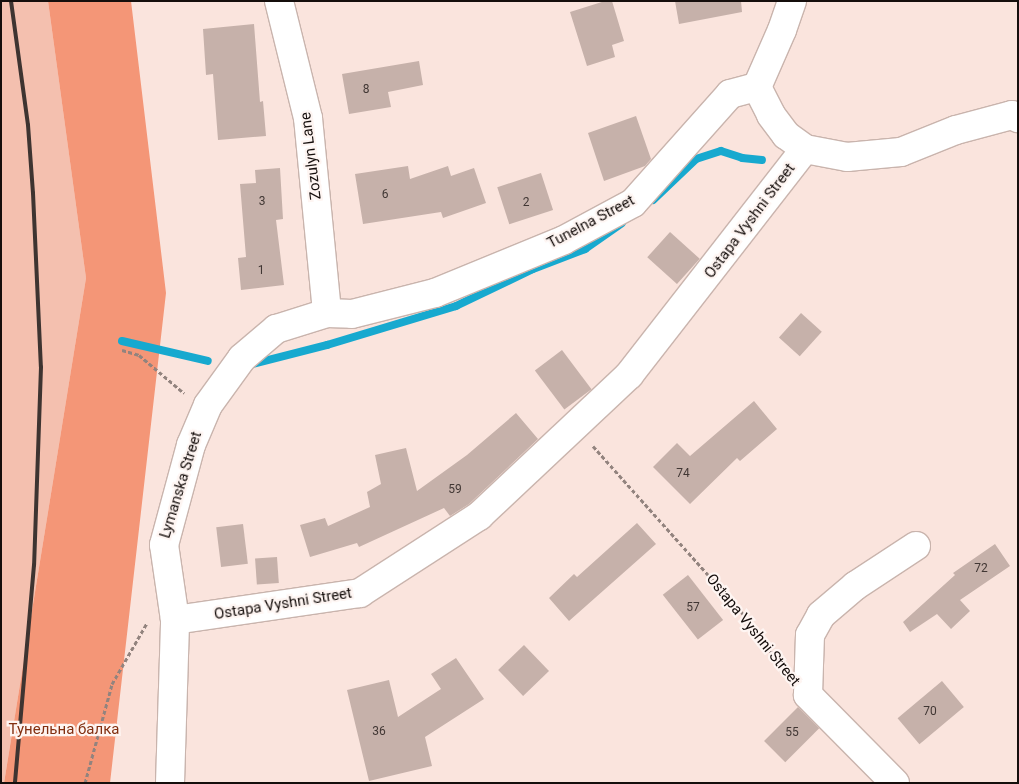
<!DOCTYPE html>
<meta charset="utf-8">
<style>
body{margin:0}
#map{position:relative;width:1019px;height:784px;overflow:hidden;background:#fae4dd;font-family:Roboto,sans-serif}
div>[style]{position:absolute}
.green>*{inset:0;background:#f4c0af}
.forest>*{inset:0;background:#f49677}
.stream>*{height:8px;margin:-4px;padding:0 4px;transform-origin:4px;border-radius:4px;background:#17a9cf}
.building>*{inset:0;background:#c6b1aa;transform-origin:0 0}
.path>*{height:3px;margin-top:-1.5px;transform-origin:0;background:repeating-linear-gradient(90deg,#92837e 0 4px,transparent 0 6.5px)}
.roads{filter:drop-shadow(1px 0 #c9b4ad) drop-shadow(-1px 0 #c9b4ad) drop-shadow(0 1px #c9b4ad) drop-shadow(0 -1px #c9b4ad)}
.minor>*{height:28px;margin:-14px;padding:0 14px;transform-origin:14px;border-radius:14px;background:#fff}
.rail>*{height:4px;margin:-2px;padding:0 2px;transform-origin:2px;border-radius:2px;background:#3e3431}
span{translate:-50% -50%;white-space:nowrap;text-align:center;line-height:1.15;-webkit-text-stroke:4.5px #fef5f2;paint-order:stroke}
.number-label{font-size:12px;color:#413734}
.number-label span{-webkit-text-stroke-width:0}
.street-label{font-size:15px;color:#150e0c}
.park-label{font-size:15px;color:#822f10}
.frame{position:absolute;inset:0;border:2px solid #150e0c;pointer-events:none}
</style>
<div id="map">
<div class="green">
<i style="clip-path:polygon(1px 1px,48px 1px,86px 278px,4px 783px,1px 783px)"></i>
</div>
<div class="forest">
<i style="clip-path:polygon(48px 1px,131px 1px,166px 293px,110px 783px,4px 783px,86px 278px)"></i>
</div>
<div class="stream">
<i style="left:653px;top:200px;width:59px;rotate:-43.6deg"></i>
<i style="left:696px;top:159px;width:26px;rotate:-18deg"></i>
<i style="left:721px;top:151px;width:22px;rotate:18deg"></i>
<i style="left:742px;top:158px;width:20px;rotate:6deg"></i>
<i style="left:122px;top:341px;width:88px;rotate:13.1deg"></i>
<i style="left:249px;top:365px;width:81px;rotate:-14.4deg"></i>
<i style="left:327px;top:345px;width:135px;rotate:-16.8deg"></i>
<i style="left:456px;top:306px;width:85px;rotate:-25.7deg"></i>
<i style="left:533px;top:269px;width:56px;rotate:-21deg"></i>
<i style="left:585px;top:249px;width:45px;rotate:-35.1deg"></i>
</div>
<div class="building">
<i style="clip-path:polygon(605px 1px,612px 1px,624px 41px,612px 45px,615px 57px,587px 66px,570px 12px)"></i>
<i style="clip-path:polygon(675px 1px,741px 1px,742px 12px,679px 24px)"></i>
<i style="clip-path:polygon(254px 24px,260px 102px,263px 101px,266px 136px,218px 140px,213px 74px,206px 75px,203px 29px)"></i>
<i style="clip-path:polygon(419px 61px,423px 85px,388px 92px,391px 107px,349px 114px,342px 74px)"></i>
<i style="clip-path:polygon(636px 116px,651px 159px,645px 166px,604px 181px,588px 133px)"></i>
<i style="clip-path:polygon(408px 166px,410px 179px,448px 166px,451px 176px,474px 168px,486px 203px,443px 218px,441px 212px,363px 224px,355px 174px)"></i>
<i style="clip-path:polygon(280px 168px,283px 219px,276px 220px,284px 285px,241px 290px,238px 258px,246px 257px,240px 184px,256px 183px,255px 170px)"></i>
<i style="left:541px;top:173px;width:39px;height:46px;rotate:72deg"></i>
<i style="left:670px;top:232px;width:40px;height:34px;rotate:42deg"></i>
<i style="left:801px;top:313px;width:28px;height:33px;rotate:42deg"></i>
<i style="left:562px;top:350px;width:49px;height:34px;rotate:53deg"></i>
<i style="clip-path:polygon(754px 401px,777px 429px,740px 461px,737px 458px,690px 504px,653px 467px,677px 443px,690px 456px)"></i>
<i style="clip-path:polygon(516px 413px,538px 439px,469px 504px,450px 516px,444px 508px,359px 547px,357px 543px,310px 557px,300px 525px,325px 518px,328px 526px,370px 507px,367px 492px,381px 484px,375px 455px,406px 448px,417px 491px,467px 455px)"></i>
<i style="clip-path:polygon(637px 523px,656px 544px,569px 621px,549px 598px,574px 574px,577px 577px)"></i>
<i style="left:243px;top:524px;width:40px;height:27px;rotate:83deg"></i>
<i style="clip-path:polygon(995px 544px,1010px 566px,960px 600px,970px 611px,951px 629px,937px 614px,910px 632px,903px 622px,955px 575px,953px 573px)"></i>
<i style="left:277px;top:557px;width:26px;height:22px;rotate:86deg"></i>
<i style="left:688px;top:575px;width:57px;height:32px;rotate:52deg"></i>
<i style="left:524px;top:645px;width:36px;height:36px;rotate:46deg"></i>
<i style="clip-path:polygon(456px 658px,484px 699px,425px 737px,432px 766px,369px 781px,347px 690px,389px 680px,398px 717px,441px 689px,431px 674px)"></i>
<i style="left:942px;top:681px;width:34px;height:58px;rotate:50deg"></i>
<i style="left:798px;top:707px;width:30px;height:48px;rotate:45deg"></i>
</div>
<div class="path">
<i style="left:122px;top:350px;width:18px;rotate:16deg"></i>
<i style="left:139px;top:355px;width:59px;rotate:40.2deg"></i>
<i style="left:593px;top:446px;width:239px;rotate:48.2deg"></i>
<i style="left:752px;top:624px;width:53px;rotate:55.7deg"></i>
<i style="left:85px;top:783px;width:103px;rotate:-74.7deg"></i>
<i style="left:112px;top:684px;width:70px;rotate:-60.2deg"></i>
</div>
<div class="roads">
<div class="minor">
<i style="left:279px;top:1px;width:121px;rotate:76.1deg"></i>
<i style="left:308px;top:118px;width:196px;rotate:84.4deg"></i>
<i style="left:757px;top:87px;width:31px;rotate:63deg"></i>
<i style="left:771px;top:115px;width:25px;rotate:53deg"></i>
<i style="left:786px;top:135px;width:24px;rotate:36deg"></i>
<i style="left:805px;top:149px;width:43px;rotate:10.8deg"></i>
<i style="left:847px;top:157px;width:54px;rotate:-5.3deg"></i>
<i style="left:901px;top:152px;width:59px;rotate:-21.8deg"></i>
<i style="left:956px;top:130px;width:58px;rotate:-15deg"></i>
<i style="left:1012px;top:115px;width:7px;rotate:27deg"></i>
<i style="left:757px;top:87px;width:62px;rotate:-66.3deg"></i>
<i style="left:782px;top:30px;width:31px;rotate:-71deg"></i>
<i style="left:175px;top:620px;width:187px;rotate:-8.3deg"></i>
<i style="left:360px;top:593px;width:142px;rotate:-32.9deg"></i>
<i style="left:479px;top:516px;width:206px;rotate:-43.2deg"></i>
<i style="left:629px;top:375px;width:286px;rotate:-52.1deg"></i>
<i style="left:170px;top:783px;width:163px;rotate:-88.2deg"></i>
<i style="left:175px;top:620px;width:76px;rotate:-98.3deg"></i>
<i style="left:164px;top:545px;width:104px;rotate:-74.9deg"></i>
<i style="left:191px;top:445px;width:43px;rotate:-67deg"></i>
<i style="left:208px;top:405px;width:58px;rotate:-54.1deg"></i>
<i style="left:242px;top:358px;width:45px;rotate:-40.5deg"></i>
<i style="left:276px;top:329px;width:53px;rotate:-17.4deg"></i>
<i style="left:327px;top:313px;width:25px;rotate:2deg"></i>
<i style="left:352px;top:314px;width:86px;rotate:-14.2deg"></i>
<i style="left:435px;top:293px;width:139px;rotate:-22.3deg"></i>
<i style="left:564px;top:240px;width:78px;rotate:-28.2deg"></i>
<i style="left:633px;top:203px;width:146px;rotate:-48.3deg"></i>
<i style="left:730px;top:94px;width:28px;rotate:-15deg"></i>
<i style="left:895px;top:783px;width:124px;rotate:-134.7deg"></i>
<i style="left:808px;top:695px;width:60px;rotate:-88.1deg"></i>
<i style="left:810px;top:635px;width:23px;rotate:-61deg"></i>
<i style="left:821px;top:615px;width:45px;rotate:-40.5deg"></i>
<i style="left:855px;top:586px;width:73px;rotate:-33.3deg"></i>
</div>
</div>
<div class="rail">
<i style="left:11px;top:1px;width:125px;rotate:82.2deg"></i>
<i style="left:28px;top:125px;width:68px;rotate:85.8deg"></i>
<i style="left:33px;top:193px;width:174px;rotate:87.4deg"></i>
<i style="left:41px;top:367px;width:198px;rotate:92deg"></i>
<i style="left:34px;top:565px;width:219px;rotate:95deg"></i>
</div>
<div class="number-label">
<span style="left:366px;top:90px">8</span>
<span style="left:385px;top:195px">6</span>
<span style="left:262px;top:202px">3</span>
<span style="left:526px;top:203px">2</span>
<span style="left:261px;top:271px">1</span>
<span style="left:683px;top:474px">74</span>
<span style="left:455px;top:490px">59</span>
<span style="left:981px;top:569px">72</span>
<span style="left:693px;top:608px">57</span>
<span style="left:930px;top:712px">70</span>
<span style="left:379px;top:732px">36</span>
<span style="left:792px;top:733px">55</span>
</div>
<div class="street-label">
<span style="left:311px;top:156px;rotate:-97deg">Zozulyn Lane</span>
<span style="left:750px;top:221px;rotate:-53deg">Ostapa Vyshni Street</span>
<span style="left:591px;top:222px;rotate:-28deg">Tunelna Street</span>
<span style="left:181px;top:485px;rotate:-73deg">Lymanska Street</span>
<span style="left:283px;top:604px;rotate:-9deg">Ostapa Vyshni Street</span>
<span style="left:753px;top:630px;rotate:51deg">Ostapa Vyshni Street</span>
</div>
<div class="park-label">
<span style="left:64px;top:730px">Тунельна балка</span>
</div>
<div class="frame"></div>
</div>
